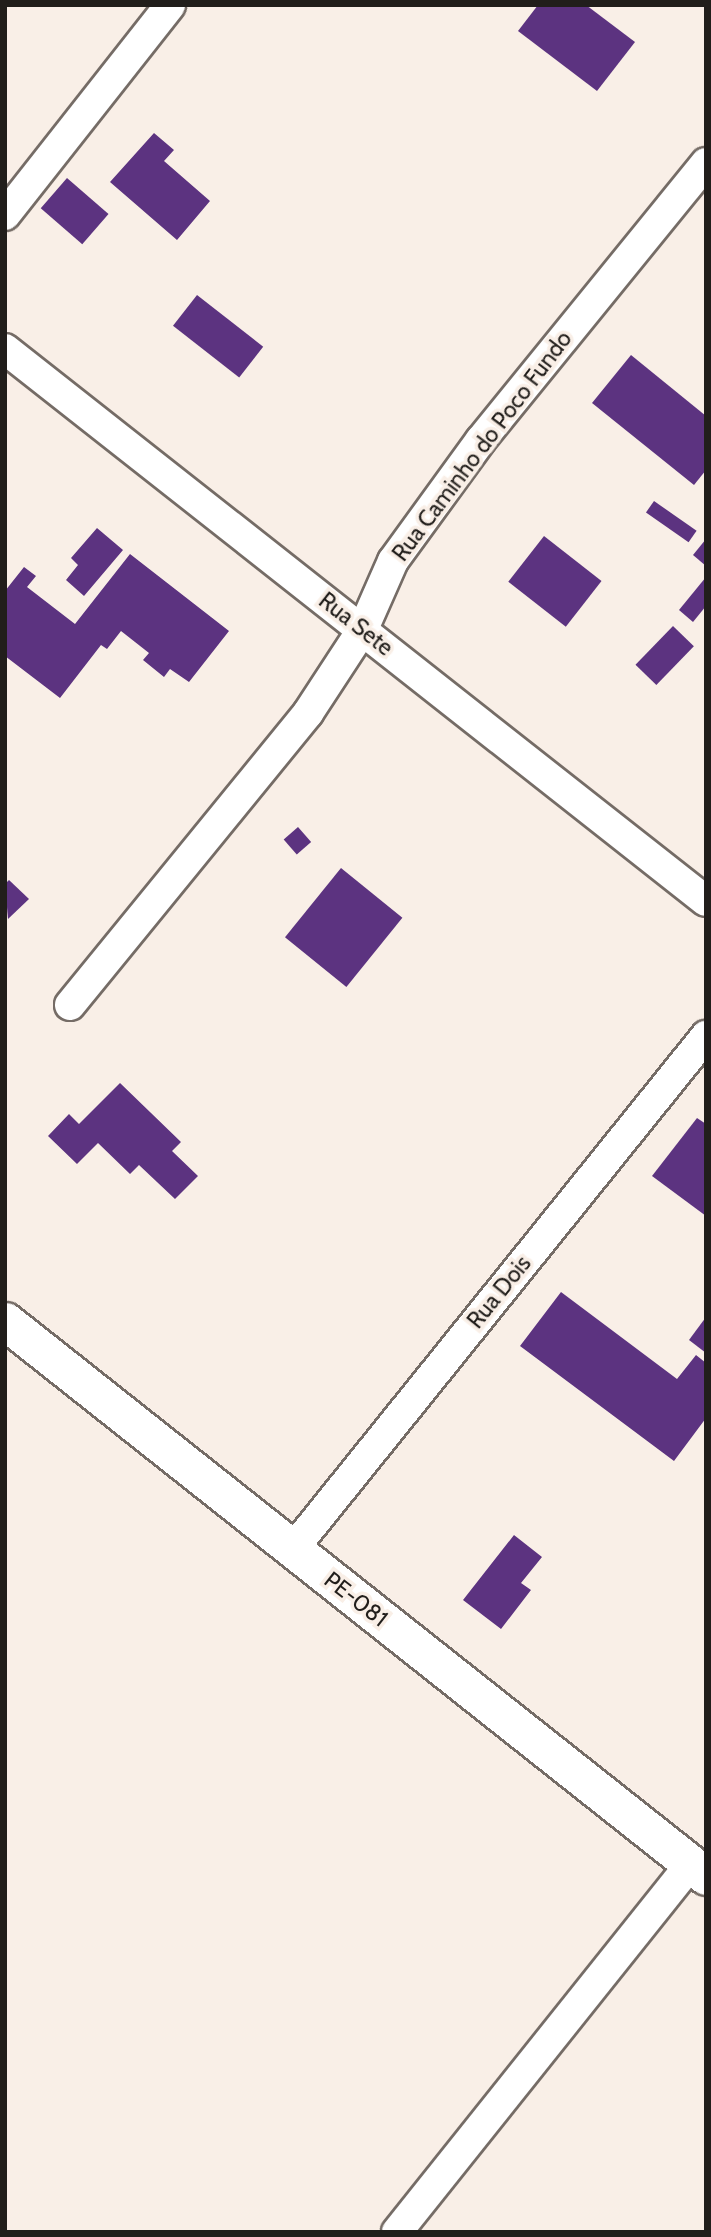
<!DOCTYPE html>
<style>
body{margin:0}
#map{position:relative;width:711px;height:2237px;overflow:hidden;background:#f9efe7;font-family:Cabin,sans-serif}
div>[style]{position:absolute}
.building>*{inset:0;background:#5c3380;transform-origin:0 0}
.roads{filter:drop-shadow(2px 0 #756c66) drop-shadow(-2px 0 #756c66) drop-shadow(0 2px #756c66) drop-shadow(0 -2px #756c66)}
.minor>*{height:30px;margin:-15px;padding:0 15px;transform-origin:15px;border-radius:15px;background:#fff}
.tertiary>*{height:37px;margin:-18.5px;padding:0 18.5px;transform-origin:18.5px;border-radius:18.5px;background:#fff}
span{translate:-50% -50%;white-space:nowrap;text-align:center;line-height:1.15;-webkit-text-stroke:7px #f9efe7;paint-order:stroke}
.street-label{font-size:23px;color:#211e1b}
.frame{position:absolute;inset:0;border:7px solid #211e1b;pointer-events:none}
</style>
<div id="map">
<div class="building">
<i style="clip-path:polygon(538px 5px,586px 5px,635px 42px,597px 91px,518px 31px)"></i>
<i style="clip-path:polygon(154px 133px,174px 150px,164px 161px,210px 201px,177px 240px,110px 182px)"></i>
<i style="left:67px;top:178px;width:55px;height:40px;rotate:41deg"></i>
<i style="left:197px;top:295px;width:84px;height:39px;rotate:38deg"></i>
<i style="clip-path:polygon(631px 355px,706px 416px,706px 470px,694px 485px,592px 403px)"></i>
<i style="left:654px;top:501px;width:52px;height:14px;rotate:35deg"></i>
<i style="clip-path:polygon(97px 528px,123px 550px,84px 596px,66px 580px,78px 565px,71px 558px)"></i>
<i style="left:544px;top:536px;width:73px;height:58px;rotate:38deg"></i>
<i style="clip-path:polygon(706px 539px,706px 566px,693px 555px)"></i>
<i style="clip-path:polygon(130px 554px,229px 631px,189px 682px,170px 669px,164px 677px,143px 660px,149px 653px,121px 631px,107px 649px,101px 645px,60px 698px,5px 656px,5px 591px,24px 567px,36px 576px,27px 587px,75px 624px)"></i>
<i style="clip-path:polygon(706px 577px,706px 606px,693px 622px,679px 610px)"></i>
<i style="left:673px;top:626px;width:29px;height:54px;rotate:44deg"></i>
<i style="left:298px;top:827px;width:20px;height:19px;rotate:49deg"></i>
<i style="left:341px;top:868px;width:79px;height:89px;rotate:39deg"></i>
<i style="clip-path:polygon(9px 880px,29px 899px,8px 919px,5px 884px)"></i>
<i style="clip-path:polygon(120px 1083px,181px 1142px,172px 1151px,198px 1176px,175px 1199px,139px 1165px,130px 1174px,98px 1143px,77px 1164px,48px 1136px,69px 1114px,79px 1124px)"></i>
<i style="clip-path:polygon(697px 1118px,706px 1124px,706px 1216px,652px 1176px)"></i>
<i style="clip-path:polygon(561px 1292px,677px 1379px,696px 1355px,706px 1363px,706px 1418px,674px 1461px,520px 1346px)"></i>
<i style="clip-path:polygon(706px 1317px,706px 1353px,689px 1340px)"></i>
<i style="clip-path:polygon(514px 1535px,542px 1557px,521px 1583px,531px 1590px,501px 1629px,463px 1600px)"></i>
</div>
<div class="roads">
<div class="minor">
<i style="left:5px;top:215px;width:267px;rotate:-51.8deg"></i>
<i style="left:5px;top:349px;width:892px;rotate:38.22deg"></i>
<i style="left:70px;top:1005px;width:377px;rotate:-50.8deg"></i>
<i style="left:308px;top:713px;width:100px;rotate:-56.8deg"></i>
<i style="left:363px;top:629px;width:74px;rotate:-66.2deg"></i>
<i style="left:393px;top:561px;width:150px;rotate:-54deg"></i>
<i style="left:481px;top:440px;width:357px;rotate:-50.9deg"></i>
<i style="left:293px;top:1549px;width:659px;rotate:-51.16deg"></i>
<i style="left:397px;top:2232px;width:471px;rotate:-51.4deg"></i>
</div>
<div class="tertiary">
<i style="left:5px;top:1321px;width:894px;rotate:38.37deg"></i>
</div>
</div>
<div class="street-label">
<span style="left:482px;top:446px;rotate:-53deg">Rua Caminho do Poco Fundo</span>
<span style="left:356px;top:624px;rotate:38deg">Rua Sete</span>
<span style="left:499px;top:1292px;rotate:-51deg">Rua Dois</span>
<span style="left:356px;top:1599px;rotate:38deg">PE-081</span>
</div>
<div class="frame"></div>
</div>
